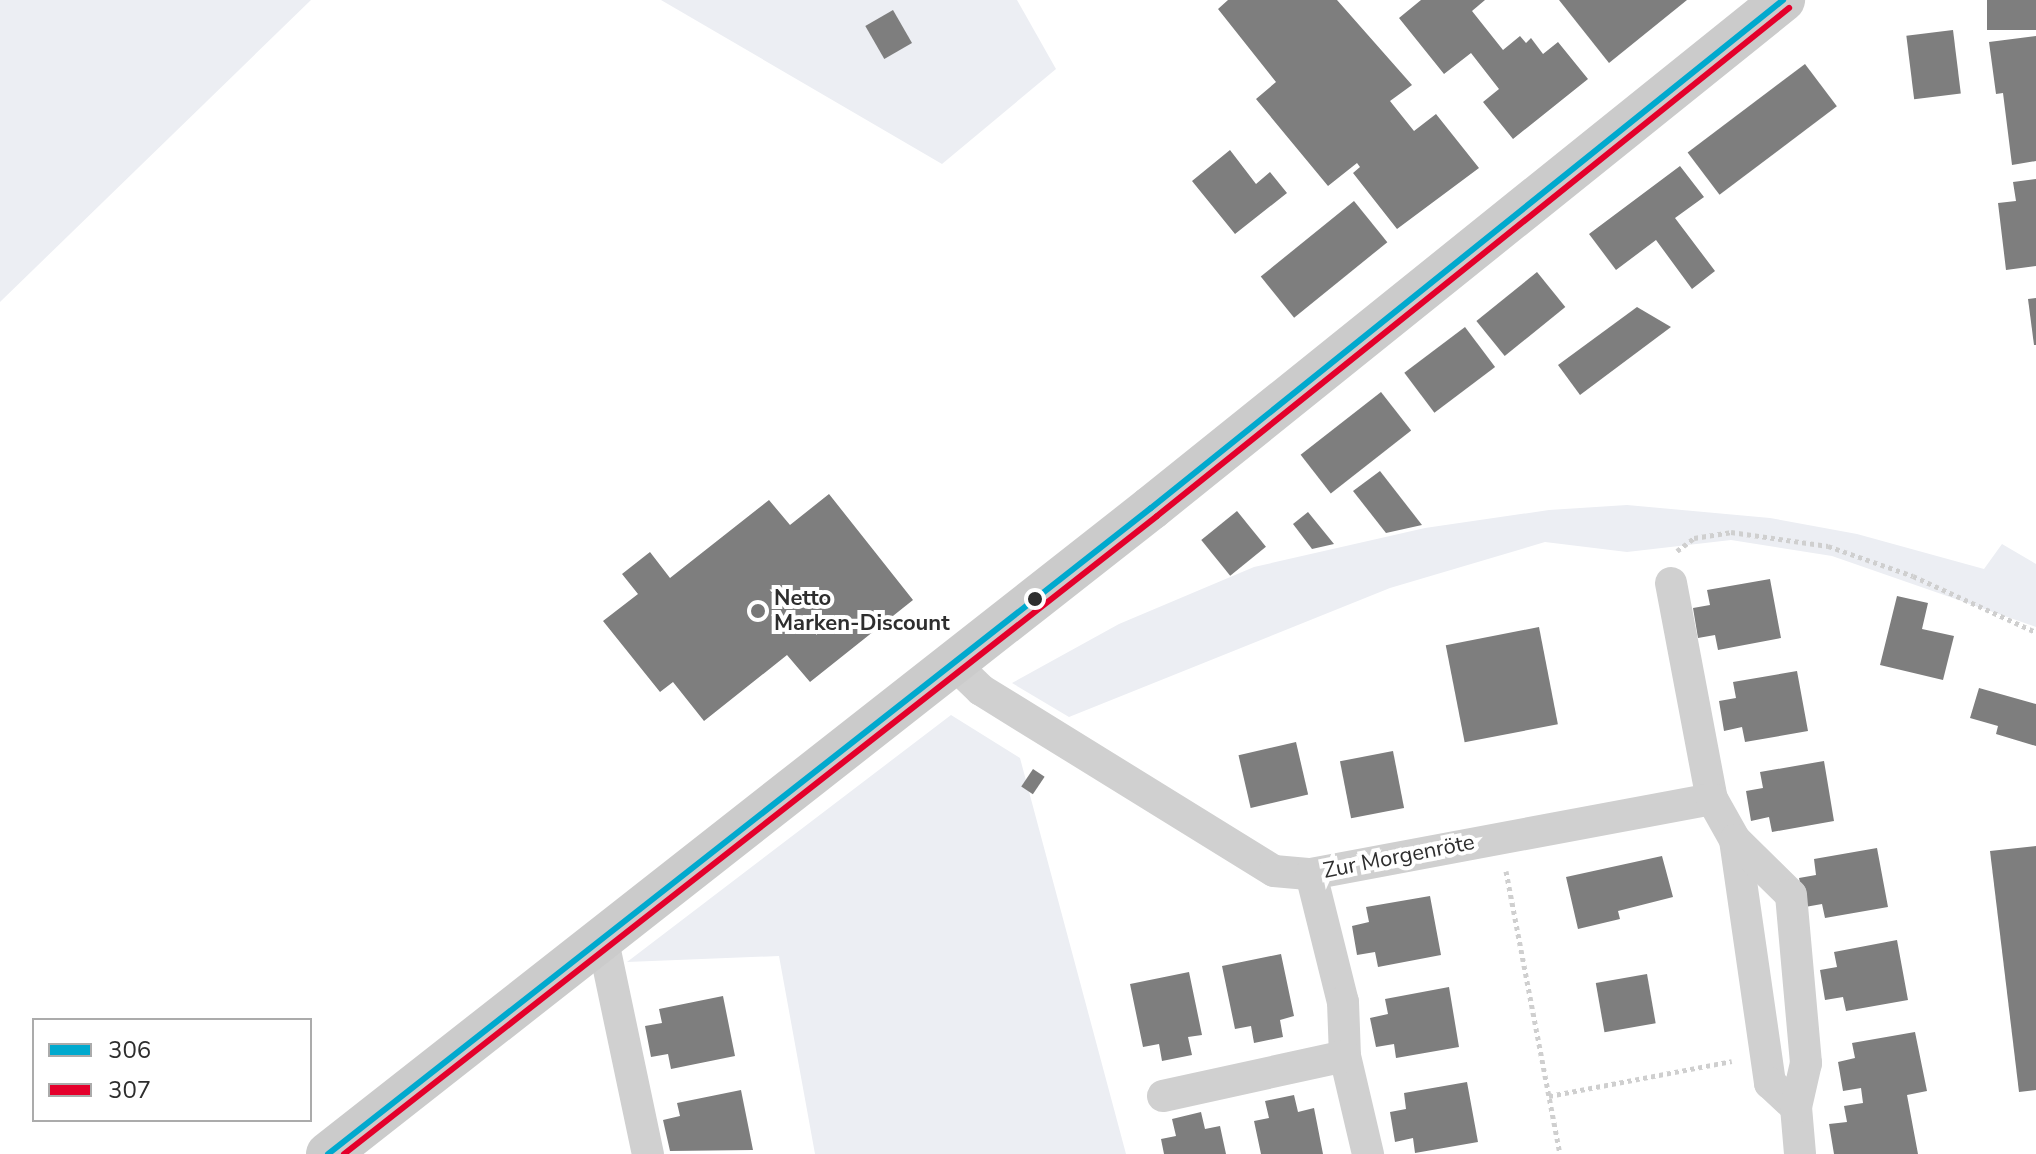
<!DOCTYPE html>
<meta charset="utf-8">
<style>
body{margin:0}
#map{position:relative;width:2036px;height:1154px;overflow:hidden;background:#fff;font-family:"Nunito Sans",sans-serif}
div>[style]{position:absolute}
.green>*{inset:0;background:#eceef3}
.building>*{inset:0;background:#7e7e7e;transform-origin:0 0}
.path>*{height:5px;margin-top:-2.5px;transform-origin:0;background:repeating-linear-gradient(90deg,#cfcfcf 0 4px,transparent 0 8px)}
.minor>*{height:32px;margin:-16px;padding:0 16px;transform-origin:16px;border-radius:16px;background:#d0d0d0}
.secondary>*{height:44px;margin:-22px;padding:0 22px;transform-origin:22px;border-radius:22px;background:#cbcbcb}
.bus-1>*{height:6px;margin:-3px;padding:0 3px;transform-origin:3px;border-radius:3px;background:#00a9ce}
.bus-2>*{height:6px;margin:-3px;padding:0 3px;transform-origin:3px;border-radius:3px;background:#e4002b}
.dots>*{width:22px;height:22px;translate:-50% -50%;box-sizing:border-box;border:4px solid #fff;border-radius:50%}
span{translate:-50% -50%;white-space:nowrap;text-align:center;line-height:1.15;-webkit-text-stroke:8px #fff;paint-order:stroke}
.poi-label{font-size:22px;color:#2e2e2e;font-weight:700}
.left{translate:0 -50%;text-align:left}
.street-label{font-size:22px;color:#2e2e2e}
.legend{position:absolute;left:32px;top:1018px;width:280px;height:104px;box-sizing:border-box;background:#fff;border:2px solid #ababab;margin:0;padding:10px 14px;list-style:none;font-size:24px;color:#2e2e2e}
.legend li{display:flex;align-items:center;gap:16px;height:40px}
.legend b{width:40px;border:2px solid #ababab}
</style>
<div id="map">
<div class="green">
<i style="clip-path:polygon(0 0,311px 0,0 302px)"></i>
<i style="clip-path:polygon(661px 0,1017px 0,1056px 69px,942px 164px)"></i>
<i style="clip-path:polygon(1627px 505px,1770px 518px,1857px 534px,1984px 569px,2002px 544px,2036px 564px,2036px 627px,1832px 556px,1731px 540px,1627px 552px,1545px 542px,1390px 588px,1069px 717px,1012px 683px,1119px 624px,1254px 567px,1425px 528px,1549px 510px)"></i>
<i style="clip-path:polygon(951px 715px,1020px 758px,1126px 1154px,815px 1154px,779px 956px,627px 962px)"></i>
</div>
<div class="building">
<i style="clip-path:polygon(1228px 0,1337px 0,1412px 85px,1390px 101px,1414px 131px,1436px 114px,1479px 168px,1397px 229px,1353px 173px,1360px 167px,1357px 163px,1328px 186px,1256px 99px,1276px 82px,1218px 9px)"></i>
<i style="clip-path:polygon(1421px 0,1485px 0,1472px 11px,1503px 50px,1520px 36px,1526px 43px,1531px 38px,1543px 54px,1558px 42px,1588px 79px,1513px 139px,1483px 102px,1499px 89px,1471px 53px,1444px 74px,1399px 18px)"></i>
<i style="clip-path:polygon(1559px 0,1687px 0,1609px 63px)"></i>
<i style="left:2036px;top:0;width:30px;height:49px;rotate:90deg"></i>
<i style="left:893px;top:10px;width:38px;height:32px;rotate:60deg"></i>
<i style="left:1953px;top:30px;width:64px;height:47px;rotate:83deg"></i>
<i style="clip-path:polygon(2036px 36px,2036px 161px,2012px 165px,2003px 93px,1996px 94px,1989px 42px)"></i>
<i style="left:1805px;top:64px;width:53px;height:147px;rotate:53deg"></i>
<i style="clip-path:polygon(1230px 150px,1256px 184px,1270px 172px,1287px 193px,1235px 234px,1192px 181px)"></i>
<i style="clip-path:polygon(1680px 166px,1704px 197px,1675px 218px,1715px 271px,1692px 289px,1656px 240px,1616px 270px,1589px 234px)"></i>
<i style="clip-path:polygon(2036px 179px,2036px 266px,2006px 270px,1998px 203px,2016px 201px,2013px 182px)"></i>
<i style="left:1354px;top:201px;width:53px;height:120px;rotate:51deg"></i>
<i style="left:1537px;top:272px;width:45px;height:78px;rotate:51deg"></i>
<i style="clip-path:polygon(2036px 298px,2036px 345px,2034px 345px,2028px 299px)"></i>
<i style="clip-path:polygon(1637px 307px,1671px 327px,1580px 395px,1558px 365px)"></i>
<i style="left:1465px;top:327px;width:50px;height:76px;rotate:53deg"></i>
<i style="left:1381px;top:392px;width:49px;height:102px;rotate:52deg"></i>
<i style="clip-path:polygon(1380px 471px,1422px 525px,1386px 533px,1353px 491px)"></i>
<i style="clip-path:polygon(829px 494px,913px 600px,810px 682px,787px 655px,704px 721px,673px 682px,660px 692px,603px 621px,638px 594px,622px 574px,650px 552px,670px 578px,769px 500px,790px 525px)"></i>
<i style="left:1237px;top:511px;width:46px;height:46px;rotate:51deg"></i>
<i style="clip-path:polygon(1308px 512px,1334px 544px,1312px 549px,1293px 524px)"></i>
<i style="clip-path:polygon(1770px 579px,1781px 638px,1718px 650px,1715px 635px,1698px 638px,1693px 608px,1710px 605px,1707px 590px)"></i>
<i style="clip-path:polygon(1897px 596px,1928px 603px,1922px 629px,1954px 636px,1943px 680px,1880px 665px)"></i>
<i style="left:1539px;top:627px;width:99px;height:95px;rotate:79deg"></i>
<i style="clip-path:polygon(1797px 671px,1808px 731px,1745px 742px,1742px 727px,1724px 731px,1719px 701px,1736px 698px,1733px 682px)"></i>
<i style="clip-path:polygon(1979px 688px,2036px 704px,2036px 746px,1996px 734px,1998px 726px,1970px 718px)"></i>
<i style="left:1296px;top:742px;width:54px;height:59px;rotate:77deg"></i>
<i style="left:1393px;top:751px;width:58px;height:54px;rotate:79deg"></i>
<i style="clip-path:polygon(1824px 761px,1834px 821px,1772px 832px,1769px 817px,1751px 821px,1746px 791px,1763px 788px,1760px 772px)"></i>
<i style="left:1033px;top:769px;width:14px;height:21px;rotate:34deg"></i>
<i style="clip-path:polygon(2036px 846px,2036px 1090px,2019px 1092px,1990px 851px)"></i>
<i style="clip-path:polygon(1877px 848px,1888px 907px,1825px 918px,1822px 904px,1805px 907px,1799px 878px,1816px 875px,1814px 859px)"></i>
<i style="clip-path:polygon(1662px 856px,1673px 897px,1618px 911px,1620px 919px,1578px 929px,1566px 877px)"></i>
<i style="clip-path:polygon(1430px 896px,1441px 955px,1378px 967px,1375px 952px,1357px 955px,1352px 926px,1369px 922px,1366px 907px)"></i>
<i style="clip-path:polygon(1897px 940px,1908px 1000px,1846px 1011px,1843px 997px,1825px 1000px,1820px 970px,1837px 967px,1834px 952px)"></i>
<i style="clip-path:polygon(1281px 954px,1294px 1016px,1280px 1020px,1283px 1037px,1254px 1043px,1251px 1026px,1235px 1029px,1222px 966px)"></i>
<i style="clip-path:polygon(1189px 972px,1202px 1035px,1188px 1037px,1192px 1055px,1162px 1061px,1159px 1044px,1143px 1047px,1130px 984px)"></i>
<i style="left:1647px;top:974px;width:50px;height:52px;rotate:80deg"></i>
<i style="clip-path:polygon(1449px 987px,1459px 1047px,1396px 1058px,1394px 1044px,1376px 1047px,1370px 1018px,1388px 1014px,1385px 999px)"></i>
<i style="clip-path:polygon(723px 996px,735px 1056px,671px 1069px,668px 1054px,651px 1057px,645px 1026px,662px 1023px,659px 1009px)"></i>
<i style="clip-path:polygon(1915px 1032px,1927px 1091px,1907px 1095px,1918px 1154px,1834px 1154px,1829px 1124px,1847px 1122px,1844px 1106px,1863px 1103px,1861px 1088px,1843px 1091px,1838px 1062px,1855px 1058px,1852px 1043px)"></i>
<i style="clip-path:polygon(1467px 1082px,1478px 1142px,1415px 1153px,1413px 1138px,1395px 1142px,1390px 1112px,1406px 1109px,1404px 1093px)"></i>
<i style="clip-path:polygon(741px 1090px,753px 1150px,670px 1151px,663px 1120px,680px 1116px,677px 1103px)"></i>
<i style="clip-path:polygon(1294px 1095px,1298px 1112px,1314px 1108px,1323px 1154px,1261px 1154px,1254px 1121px,1269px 1118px,1265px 1101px)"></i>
<i style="clip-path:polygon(1201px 1112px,1205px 1129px,1220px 1126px,1226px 1154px,1164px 1154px,1161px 1139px,1176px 1136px,1172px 1119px)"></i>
</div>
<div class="path">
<i style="left:1677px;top:551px;width:21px;rotate:-37deg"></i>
<i style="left:1694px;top:538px;width:37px;rotate:-9deg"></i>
<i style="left:1731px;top:532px;width:98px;rotate:8.2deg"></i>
<i style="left:1828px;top:546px;width:90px;rotate:19.4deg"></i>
<i style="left:1913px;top:576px;width:135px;rotate:24.5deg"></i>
<i style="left:1506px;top:871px;width:288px;rotate:79.2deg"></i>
<i style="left:1549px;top:1096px;width:186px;rotate:-10.8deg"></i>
</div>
<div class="minor">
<i style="left:1671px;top:583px;width:220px;rotate:79.3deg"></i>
<i style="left:953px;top:663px;width:39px;rotate:44deg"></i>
<i style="left:981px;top:690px;width:344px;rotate:31.7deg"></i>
<i style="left:1274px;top:871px;width:37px;rotate:5deg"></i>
<i style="left:1311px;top:874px;width:408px;rotate:-10.6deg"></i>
<i style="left:1712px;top:799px;width:47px;rotate:60.7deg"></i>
<i style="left:1735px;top:840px;width:246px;rotate:81.8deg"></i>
<i style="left:1770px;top:1083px;width:35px;rotate:43deg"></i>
<i style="left:1796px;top:1107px;width:47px;rotate:85.1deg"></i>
<i style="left:1735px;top:840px;width:78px;rotate:44.5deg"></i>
<i style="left:1791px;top:895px;width:169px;rotate:84.9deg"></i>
<i style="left:1806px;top:1063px;width:45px;rotate:102.8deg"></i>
<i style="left:1311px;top:874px;width:132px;rotate:76deg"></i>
<i style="left:1343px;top:1002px;width:54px;rotate:87.9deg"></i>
<i style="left:1345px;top:1056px;width:101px;rotate:76.8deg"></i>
<i style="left:603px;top:941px;width:218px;rotate:78.1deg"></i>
<i style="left:1163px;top:1096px;width:186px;rotate:-12.4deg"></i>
</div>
<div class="secondary">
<i style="left:328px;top:1154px;width:1046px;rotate:-38.13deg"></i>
<i style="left:1151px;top:508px;width:811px;rotate:-38.79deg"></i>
</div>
<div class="bus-1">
<i style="left:328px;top:1154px;width:1046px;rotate:-38.13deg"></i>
<i style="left:1151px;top:508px;width:811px;rotate:-38.79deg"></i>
</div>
<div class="bus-2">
<i style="left:344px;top:1154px;width:1033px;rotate:-38.12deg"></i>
<i style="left:1157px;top:516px;width:811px;rotate:-38.79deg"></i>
</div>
<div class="dots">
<i style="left:1035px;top:599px;background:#2e2e2e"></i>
<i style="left:758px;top:611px;background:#777"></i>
</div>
<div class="poi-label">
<span class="left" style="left:774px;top:611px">Netto<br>Marken-Discount</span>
</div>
<div class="street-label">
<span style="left:1399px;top:857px;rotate:-11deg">Zur Morgenröte</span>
</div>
<ul class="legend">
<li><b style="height:10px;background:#00a9ce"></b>306</li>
<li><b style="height:10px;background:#e4002b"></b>307</li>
</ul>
</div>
